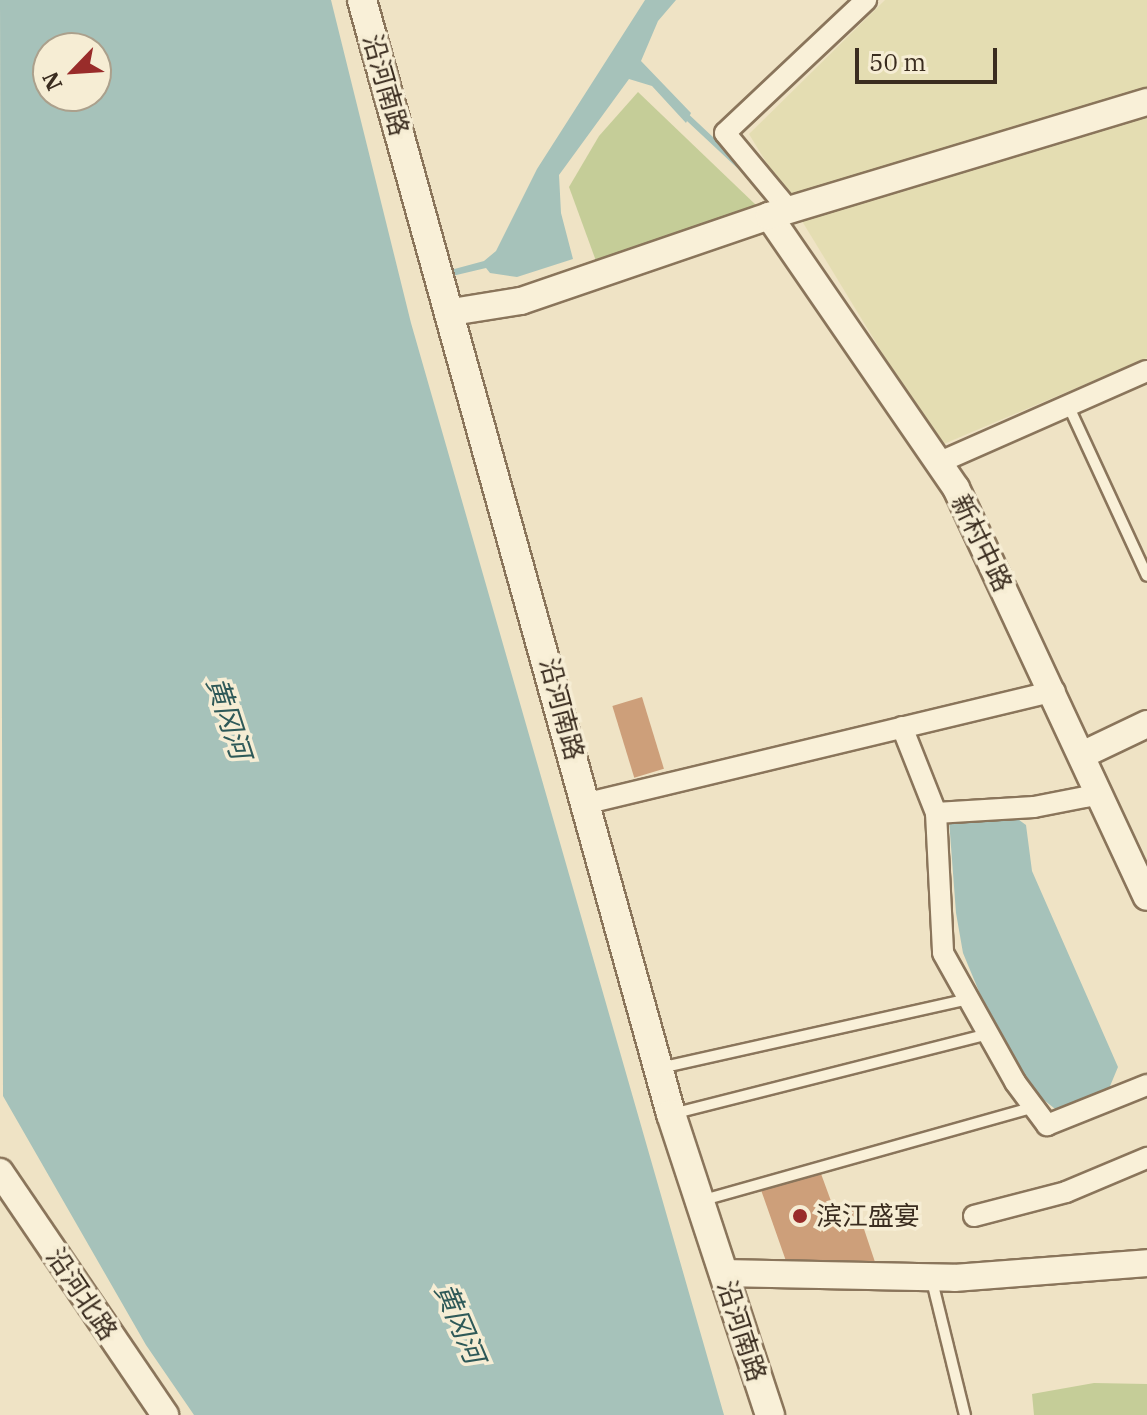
<!DOCTYPE html>
<meta charset="utf-8">
<style>
body{margin:0}
#map{position:relative;width:1147px;height:1415px;overflow:hidden;background:#efe3c5;font-family:"IBM Plex Serif","Noto Sans SC",serif}
div>[style]{position:absolute}
.farmland>*{inset:0;background:#e4ddb2}
.green>*{inset:0;background:#c5cd98}
.water>*{inset:0;background:#a6c2ba}
.stream>*{height:6px;margin:-3px;padding:0 3px;transform-origin:3px;border-radius:3px;background:#a6c2ba}
.building>*{inset:0;background:#cd9f7a;transform-origin:0 0}
.roads{filter:drop-shadow(2px 0 #8a755b) drop-shadow(-2px 0 #8a755b) drop-shadow(0 2px #8a755b) drop-shadow(0 -2px #8a755b)}
.service>*{height:10px;margin:-5px;padding:0 5px;transform-origin:5px;border-radius:5px;background:#f9f0d8}
.minor>*{height:20px;margin:-10px;padding:0 10px;transform-origin:10px;border-radius:10px;background:#f9f0d8}
.tertiary>*{height:26px;margin:-13px;padding:0 13px;transform-origin:13px;border-radius:13px;background:#f9f0d8}
.secondary>*{height:28px;margin:-14px;padding:0 14px;transform-origin:14px;border-radius:14px;background:#f9f0d8}
.dots>*{width:22px;height:22px;translate:-50% -50%;box-sizing:border-box;border:4px solid #f6edd4;border-radius:50%}
span{translate:-50% -50%;white-space:nowrap;text-align:center;line-height:1.15;-webkit-text-stroke:7px #f6edd4;paint-order:stroke}
.street-label{font-size:26px;color:#3a2c1f}
.poi-label{font-size:26px;color:#3a2c1f}
.left{translate:0 -50%;text-align:left}
.water-label{font-size:28px;color:#2e5958;font-style:italic}
.north{position:absolute;left:32px;top:32px;width:80px;height:80px;box-sizing:border-box;background:#f6edd4;border:2px solid #aba08c;border-radius:50%;rotate:245deg;font-size:22px;font-weight:700;line-height:32px;text-align:center;color:#3a2c1f}
.north::after{content:'';display:block;margin:auto;width:28px;height:36px;background:#992c2a;clip-path:polygon(50% 0,100% 100%,50% 72%,0 100%)}
.scale{position:absolute;left:855px;top:48px;width:142px;height:36px;box-sizing:border-box;border:4px solid #3a2c1f;border-top:0;padding-left:10px;font-size:24px;line-height:28px;white-space:nowrap;color:#3a2c1f;-webkit-text-stroke:6px #f6edd4;paint-order:stroke}
</style>
<div id="map">
<div class="farmland">
<i style="clip-path:polygon(885px 0,1147px 0,1147px 358px,939px 446px,749px 134px)"></i>
</div>
<div class="green">
<i style="clip-path:polygon(638px 92px,757px 206px,596px 261px,569px 187px,599px 136px)"></i>
<i style="clip-path:polygon(1094px 1383px,1147px 1384px,1147px 1415px,1034px 1415px,1032px 1394px)"></i>
</div>
<div class="water">
<i style="clip-path:polygon(evenodd,0 0,331px 0,411px 323px,724px 1415px,194px 1415px,146px 1345px,3px 1096px,0 0,48px 48px,96px 48px,96px 96px,48px 96px,48px 48px)"></i>
<i style="clip-path:polygon(645px 0,676px 0,658px 21px,641px 61px,691px 113px,686px 123px,652px 86px,629px 79px,559px 175px,561px 213px,573px 259px,517px 277px,490px 273px,486px 268px,448px 277px,447px 271px,484px 261px,496px 251px,537px 169px)"></i>
<i style="clip-path:polygon(1012px 815px,1026px 825px,1032px 871px,1118px 1067px,1108px 1091px,1059px 1112px,1035px 1093px,980px 994px,963px 953px,956px 913px,949px 820px)"></i>
</div>
<div class="stream">
<i style="left:685px;top:115px;width:85px;rotate:43.1deg"></i>
</div>
<div class="building">
<i style="left:642px;top:697px;width:75px;height:31px;rotate:73deg"></i>
<i style="clip-path:polygon(820px 1171px,835px 1212px,856px 1205px,875px 1262px,786px 1261px,761px 1190px)"></i>
</div>
<div class="roads">
<div class="service">
<i style="left:1068px;top:405px;width:188px;rotate:65.2deg"></i>
<i style="left:660px;top:1068px;width:317px;rotate:-12.6deg"></i>
<i style="left:672px;top:1114px;width:326px;rotate:-14.2deg"></i>
<i style="left:700px;top:1201px;width:347px;rotate:-15.7deg"></i>
<i style="left:931px;top:1277px;width:142px;rotate:76.2deg"></i>
</div>
<div class="minor">
<i style="left:789px;top:210px;width:100px;rotate:-129.7deg"></i>
<i style="left:725px;top:133px;width:194px;rotate:-43.3deg"></i>
<i style="left:938px;top:463px;width:228px;rotate:-23.8deg"></i>
<i style="left:902px;top:727px;width:92px;rotate:68.4deg"></i>
<i style="left:936px;top:813px;width:140px;rotate:87.1deg"></i>
<i style="left:943px;top:953px;width:148px;rotate:60.8deg"></i>
<i style="left:1015px;top:1082px;width:54px;rotate:53.3deg"></i>
<i style="left:1047px;top:1125px;width:108px;rotate:-21.8deg"></i>
<i style="left:588px;top:803px;width:480px;rotate:-13.5deg"></i>
<i style="left:936px;top:813px;width:98px;rotate:-3.5deg"></i>
<i style="left:1034px;top:807px;width:67px;rotate:-11.1deg"></i>
<i style="left:974px;top:1216px;width:95px;rotate:-14.6deg"></i>
<i style="left:1066px;top:1192px;width:88px;rotate:-22.8deg"></i>
</div>
<div class="tertiary">
<i style="left:769px;top:216px;width:330px;rotate:55.5deg"></i>
<i style="left:956px;top:488px;width:451px;rotate:65deg"></i>
<i style="left:452px;top:312px;width:70px;rotate:-9.1deg"></i>
<i style="left:521px;top:301px;width:262px;rotate:-18.9deg"></i>
<i style="left:769px;top:216px;width:395px;rotate:-16.8deg"></i>
<i style="left:1082px;top:755px;width:72px;rotate:-25.5deg"></i>
<i style="left:0;top:1172px;width:294px;rotate:55.8deg"></i>
<i style="left:723px;top:1273px;width:231px;rotate:1.2deg"></i>
<i style="left:954px;top:1278px;width:194px;rotate:-4.4deg"></i>
</div>
<div class="secondary">
<i style="left:362px;top:0;width:1156px;rotate:74.5deg"></i>
<i style="left:671px;top:1114px;width:317px;rotate:71.8deg"></i>
</div>
</div>
<div class="dots">
<i style="left:800px;top:1216px;background:#992c2a"></i>
</div>
<div class="street-label">
<span style="left:386px;top:85px;rotate:74deg">沿河南路</span>
<span style="left:982px;top:543px;rotate:64deg">新村中路</span>
<span style="left:562px;top:709px;rotate:75deg">沿河南路</span>
<span style="left:82px;top:1294px;rotate:56deg">沿河北路</span>
<span style="left:742px;top:1331px;rotate:72deg">沿河南路</span>
</div>
<div class="poi-label">
<span class="left" style="left:816px;top:1216px">滨江盛宴</span>
</div>
<div class="water-label">
<span style="left:229px;top:718px;rotate:72deg">黄冈河</span>
<span style="left:460px;top:1323px;rotate:67deg">黄冈河</span>
</div>
<div class="north">N</div>
<div class="scale">50 m</div>
</div>
